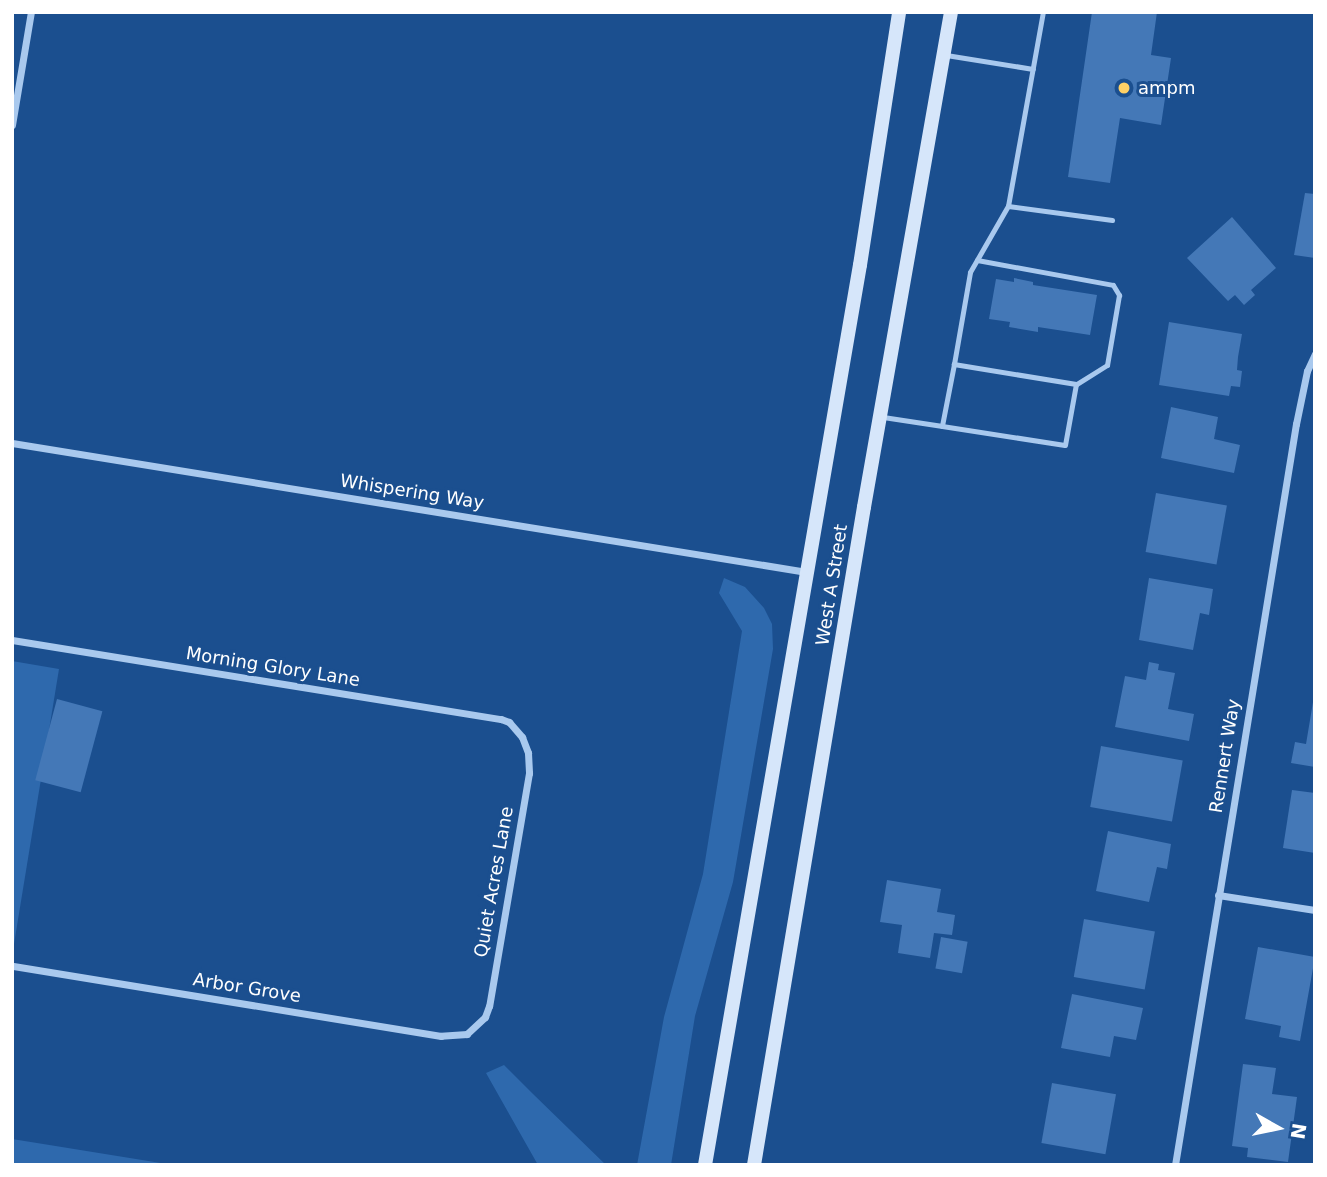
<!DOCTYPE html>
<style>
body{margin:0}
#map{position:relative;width:1327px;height:1177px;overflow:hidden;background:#1b4f8f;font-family:"DejaVu Sans",sans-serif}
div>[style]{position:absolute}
.green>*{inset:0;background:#2e69ad}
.building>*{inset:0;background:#4478b7;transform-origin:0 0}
.lane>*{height:5px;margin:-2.5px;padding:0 2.5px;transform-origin:2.5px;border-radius:2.5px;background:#a9c9ee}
.street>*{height:7px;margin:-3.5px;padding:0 3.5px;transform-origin:3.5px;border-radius:3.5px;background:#a9c9ee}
.secondary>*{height:14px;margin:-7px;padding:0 7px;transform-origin:7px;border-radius:7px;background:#d6e6fa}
.dots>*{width:19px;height:19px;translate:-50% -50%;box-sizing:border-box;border:4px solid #1b4f8f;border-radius:50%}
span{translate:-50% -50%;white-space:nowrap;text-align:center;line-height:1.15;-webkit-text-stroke:6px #1b4f8f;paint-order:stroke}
.poi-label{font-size:18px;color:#fff}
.left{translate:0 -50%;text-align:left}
.street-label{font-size:18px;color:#fff}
.frame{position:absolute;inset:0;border:14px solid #fff;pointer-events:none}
.north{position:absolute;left:1243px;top:1093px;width:70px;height:70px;-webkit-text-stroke:5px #1b4f8f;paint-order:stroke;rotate:99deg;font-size:19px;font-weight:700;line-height:28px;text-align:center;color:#fff}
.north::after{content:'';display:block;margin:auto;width:24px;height:32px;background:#fff;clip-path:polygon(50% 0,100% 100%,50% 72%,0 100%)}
</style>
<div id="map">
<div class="green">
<i style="clip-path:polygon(724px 578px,745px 587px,764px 608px,772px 624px,773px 649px,733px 882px,695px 1016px,671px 1165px,637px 1165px,664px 1017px,703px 874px,742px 631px,719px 593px)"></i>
<i style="clip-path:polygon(12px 661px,59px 669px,14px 944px,12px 944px)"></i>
<i style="clip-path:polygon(504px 1065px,532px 1093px,606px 1165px,538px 1165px,486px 1073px)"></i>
<i style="clip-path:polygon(12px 1139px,37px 1143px,173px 1165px,12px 1165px)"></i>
</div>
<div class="building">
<i style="clip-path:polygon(1092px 12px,1157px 12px,1151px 55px,1171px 58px,1161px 125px,1120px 118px,1110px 183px,1068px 177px)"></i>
<i style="clip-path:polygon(1305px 193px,1315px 194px,1315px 258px,1294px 255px)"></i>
<i style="clip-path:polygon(1232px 217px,1276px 268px,1251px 290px,1255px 295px,1244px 305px,1235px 295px,1228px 301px,1187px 258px)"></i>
<i style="clip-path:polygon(1014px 278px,1033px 282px,1033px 285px,1097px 295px,1090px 335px,1038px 327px,1038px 332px,1009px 327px,1010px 322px,989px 319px,996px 279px,1014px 282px)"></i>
<i style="clip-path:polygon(1169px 322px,1242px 334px,1238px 357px,1237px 370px,1242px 371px,1240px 387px,1231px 386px,1229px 396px,1159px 385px)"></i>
<i style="clip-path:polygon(1171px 407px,1218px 417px,1214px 439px,1240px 445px,1234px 473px,1161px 458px)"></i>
<i style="left:1156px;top:493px;width:72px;height:60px;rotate:10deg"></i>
<i style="clip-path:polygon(1149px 578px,1213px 589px,1209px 615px,1200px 613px,1193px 650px,1139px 640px)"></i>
<i style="clip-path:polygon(1149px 662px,1159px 664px,1158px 670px,1175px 673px,1168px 709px,1194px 714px,1189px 741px,1115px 727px,1125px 676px,1146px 680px)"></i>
<i style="left:57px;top:699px;width:47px;height:84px;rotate:15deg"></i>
<i style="clip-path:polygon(1313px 702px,1315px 702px,1315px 767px,1291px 763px,1295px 742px,1306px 744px)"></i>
<i style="left:1101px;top:746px;width:83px;height:62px;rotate:10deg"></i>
<i style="clip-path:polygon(1292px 790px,1315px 793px,1315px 853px,1283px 848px)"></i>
<i style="clip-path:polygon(1108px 831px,1171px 844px,1167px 869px,1157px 867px,1149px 902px,1096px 891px)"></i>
<i style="clip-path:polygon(887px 880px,941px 889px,937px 912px,955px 915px,952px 935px,934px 933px,930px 958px,898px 953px,902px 925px,880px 922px)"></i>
<i style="left:1084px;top:919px;width:72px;height:59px;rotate:10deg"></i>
<i style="left:941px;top:937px;width:27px;height:32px;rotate:10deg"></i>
<i style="clip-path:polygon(1258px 947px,1315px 957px,1300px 1041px,1279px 1037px,1281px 1026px,1245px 1019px)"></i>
<i style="clip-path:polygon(1072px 994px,1143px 1008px,1136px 1040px,1114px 1036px,1110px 1057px,1061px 1048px)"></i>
<i style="clip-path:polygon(1243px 1064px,1276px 1068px,1272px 1094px,1297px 1097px,1288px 1162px,1247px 1157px,1248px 1148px,1232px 1146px)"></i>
<i style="left:1052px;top:1083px;width:65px;height:61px;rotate:10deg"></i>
</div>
<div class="lane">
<i style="left:946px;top:55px;width:88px;rotate:9.1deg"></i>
<i style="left:1008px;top:206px;width:197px;rotate:-79.8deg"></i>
<i style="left:977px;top:260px;width:138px;rotate:10.4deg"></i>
<i style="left:1113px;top:285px;width:12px;rotate:59deg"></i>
<i style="left:1119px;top:295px;width:71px;rotate:99.7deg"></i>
<i style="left:1107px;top:365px;width:36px;rotate:148deg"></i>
<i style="left:954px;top:364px;width:93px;rotate:-80.1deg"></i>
<i style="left:970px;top:272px;width:76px;rotate:-60.1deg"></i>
<i style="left:1008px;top:206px;width:105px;rotate:7.7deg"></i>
<i style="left:883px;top:417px;width:60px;rotate:8.7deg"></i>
<i style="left:942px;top:426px;width:124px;rotate:8.8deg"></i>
<i style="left:1065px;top:445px;width:62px;rotate:-79.8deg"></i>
<i style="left:1076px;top:384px;width:124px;rotate:-170.7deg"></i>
<i style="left:954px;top:364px;width:63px;rotate:101deg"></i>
</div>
<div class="street">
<i style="left:12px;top:125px;width:115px;rotate:-80.5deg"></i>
<i style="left:12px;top:443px;width:805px;rotate:9.22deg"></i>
<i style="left:12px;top:640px;width:495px;rotate:9.2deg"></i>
<i style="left:501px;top:719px;width:9px;rotate:21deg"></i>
<i style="left:509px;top:722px;width:20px;rotate:49deg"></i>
<i style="left:522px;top:737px;width:17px;rotate:69deg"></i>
<i style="left:528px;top:753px;width:20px;rotate:87deg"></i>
<i style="left:529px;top:773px;width:236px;rotate:99.7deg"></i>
<i style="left:489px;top:1006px;width:12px;rotate:110deg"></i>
<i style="left:485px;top:1017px;width:25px;rotate:137deg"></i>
<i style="left:467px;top:1034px;width:26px;rotate:176deg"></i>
<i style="left:441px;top:1036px;width:435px;rotate:-170.7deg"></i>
<i style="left:1218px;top:895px;width:98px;rotate:8.8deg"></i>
<i style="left:1175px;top:1165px;width:751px;rotate:-80.73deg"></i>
<i style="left:1296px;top:424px;width:54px;rotate:-78.3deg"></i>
<i style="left:1307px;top:371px;width:19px;rotate:-65deg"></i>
</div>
<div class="secondary">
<i style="left:705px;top:1165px;width:913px;rotate:-80.23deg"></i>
<i style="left:860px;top:265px;width:256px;rotate:-81.2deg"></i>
<i style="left:754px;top:1165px;width:667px;rotate:-80.51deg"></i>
<i style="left:864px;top:507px;width:503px;rotate:-80.03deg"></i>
</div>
<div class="dots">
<i style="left:1124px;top:88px;background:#ffd166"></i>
</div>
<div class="poi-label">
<span class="left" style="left:1138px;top:88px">ampm</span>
</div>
<div class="street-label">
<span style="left:412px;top:492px;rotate:9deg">Whispering Way</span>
<span style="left:832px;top:585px;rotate:-81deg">West A Street</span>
<span style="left:273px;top:667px;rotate:9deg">Morning Glory Lane</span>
<span style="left:1225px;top:756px;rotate:-81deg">Rennert Way</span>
<span style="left:494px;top:882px;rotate:-80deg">Quiet Acres Lane</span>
<span style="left:247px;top:988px;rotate:9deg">Arbor Grove</span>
</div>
<div class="frame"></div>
<div class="north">N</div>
</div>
